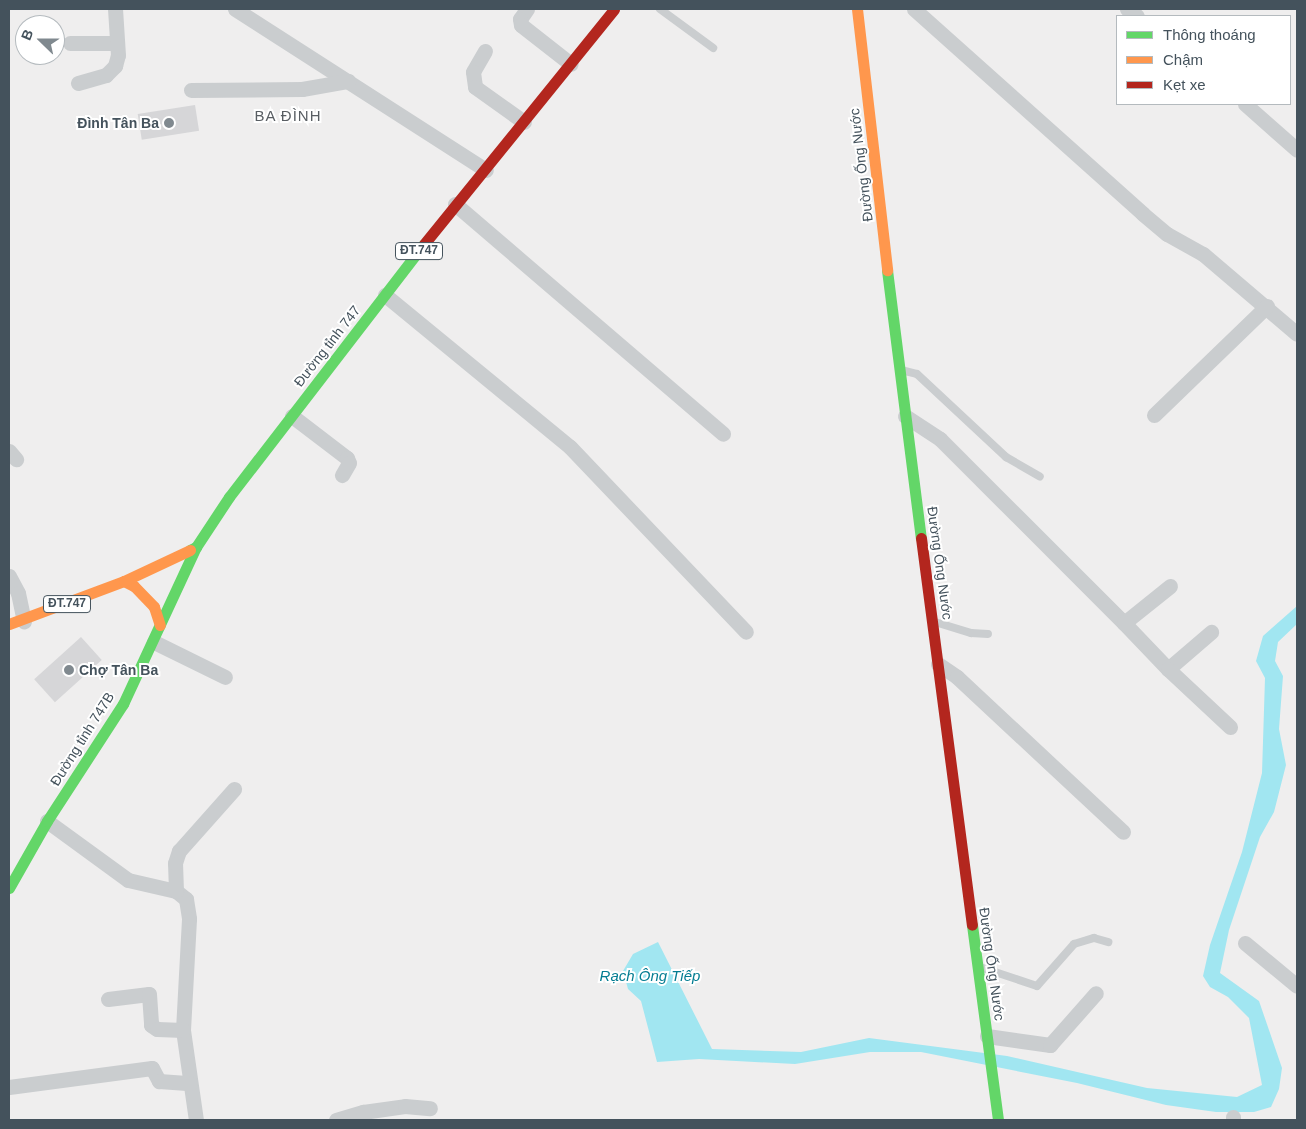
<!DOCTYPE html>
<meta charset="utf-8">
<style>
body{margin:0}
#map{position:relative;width:1306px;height:1129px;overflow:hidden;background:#efeeee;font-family:Helvetica,sans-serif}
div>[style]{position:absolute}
.water>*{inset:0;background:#a1e6f1}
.building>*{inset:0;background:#d6d6d8;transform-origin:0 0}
.lane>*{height:8px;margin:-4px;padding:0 4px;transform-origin:4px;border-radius:4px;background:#cacdcf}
.street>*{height:15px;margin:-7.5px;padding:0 7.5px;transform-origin:7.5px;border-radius:7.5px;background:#cacdcf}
.fast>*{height:11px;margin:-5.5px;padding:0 5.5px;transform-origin:5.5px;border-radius:5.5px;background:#63d668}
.slow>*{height:11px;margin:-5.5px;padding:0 5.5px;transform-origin:5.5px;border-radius:5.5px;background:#ff974d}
.jam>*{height:11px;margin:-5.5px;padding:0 5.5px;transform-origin:5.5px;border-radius:5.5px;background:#b3261e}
.dots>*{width:14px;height:14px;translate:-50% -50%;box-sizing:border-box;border:2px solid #fff;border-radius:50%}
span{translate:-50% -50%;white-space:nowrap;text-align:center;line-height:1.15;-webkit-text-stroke:4px #fff;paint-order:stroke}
.shield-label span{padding:1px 4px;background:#fff;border:1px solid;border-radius:4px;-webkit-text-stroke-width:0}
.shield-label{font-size:12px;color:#44525c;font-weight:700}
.poi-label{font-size:14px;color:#44525c;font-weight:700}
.right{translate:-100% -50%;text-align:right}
.left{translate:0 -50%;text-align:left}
.street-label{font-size:14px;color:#44525c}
.neighbourhood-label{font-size:15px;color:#595e63;letter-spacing:1px}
.water-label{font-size:15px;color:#047d92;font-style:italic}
.frame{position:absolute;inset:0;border:10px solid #44525c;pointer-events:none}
.legend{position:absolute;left:1116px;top:15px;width:175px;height:90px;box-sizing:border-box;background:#fff;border:1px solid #b4babe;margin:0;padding:6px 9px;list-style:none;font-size:15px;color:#44525c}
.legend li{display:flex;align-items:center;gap:10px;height:25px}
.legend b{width:25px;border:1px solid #b4babe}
.north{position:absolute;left:15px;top:15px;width:50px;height:50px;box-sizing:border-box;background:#fff;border:1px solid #b4babe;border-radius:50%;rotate:292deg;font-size:14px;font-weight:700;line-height:20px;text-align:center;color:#44525c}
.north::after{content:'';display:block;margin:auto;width:18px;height:22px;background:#80898f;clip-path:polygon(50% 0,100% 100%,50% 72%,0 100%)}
</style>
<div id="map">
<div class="water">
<i style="clip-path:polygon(1297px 606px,1297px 624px,1278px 642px,1275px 661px,1283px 676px,1279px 729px,1286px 765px,1274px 812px,1260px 837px,1229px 930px,1220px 973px,1259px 1001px,1282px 1068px,1279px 1089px,1271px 1107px,1254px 1112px,1216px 1112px,1166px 1105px,1077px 1083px,921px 1052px,870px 1052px,795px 1064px,699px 1059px,657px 1062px,641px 1001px,628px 989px,623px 971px,633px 954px,658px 942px,712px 1049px,801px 1052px,869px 1038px,1007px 1056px,1147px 1088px,1237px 1097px,1262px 1085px,1249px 1018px,1228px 997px,1210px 987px,1203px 976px,1210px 945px,1242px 852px,1262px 773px,1265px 678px,1256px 661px,1263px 636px)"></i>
</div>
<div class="building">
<i style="left:195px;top:105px;width:26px;height:58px;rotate:81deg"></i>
<i style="left:81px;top:637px;width:31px;height:63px;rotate:48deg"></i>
</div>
<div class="lane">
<i style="left:660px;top:9px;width:66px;rotate:36.3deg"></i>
<i style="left:901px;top:370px;width:16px;rotate:14deg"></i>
<i style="left:917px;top:374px;width:122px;rotate:43deg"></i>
<i style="left:1006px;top:457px;width:39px;rotate:30deg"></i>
<i style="left:935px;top:622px;width:38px;rotate:17deg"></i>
<i style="left:971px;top:633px;width:17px;rotate:3deg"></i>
<i style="left:980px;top:967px;width:60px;rotate:18.4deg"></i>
<i style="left:1037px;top:986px;width:56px;rotate:-48.6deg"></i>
<i style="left:1074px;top:944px;width:21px;rotate:-17deg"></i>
<i style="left:1094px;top:938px;width:15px;rotate:16deg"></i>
</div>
<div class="street">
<i style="left:235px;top:9px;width:298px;rotate:32.7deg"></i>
<i style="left:527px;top:9px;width:12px;rotate:125deg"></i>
<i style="left:520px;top:19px;width:6px;rotate:81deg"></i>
<i style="left:521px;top:25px;width:63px;rotate:38deg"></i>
<i style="left:914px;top:9px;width:307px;rotate:41.8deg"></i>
<i style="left:1143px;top:214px;width:31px;rotate:40deg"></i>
<i style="left:1167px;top:234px;width:41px;rotate:29.1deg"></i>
<i style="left:1203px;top:254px;width:123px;rotate:40.4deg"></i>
<i style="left:1127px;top:9px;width:12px;rotate:35deg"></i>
<i style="left:70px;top:43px;width:47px"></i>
<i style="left:485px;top:51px;width:24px;rotate:120deg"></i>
<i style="left:473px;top:72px;width:15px;rotate:82deg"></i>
<i style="left:475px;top:87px;width:60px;rotate:35.5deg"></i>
<i style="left:78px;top:83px;width:29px;rotate:-16deg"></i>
<i style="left:106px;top:75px;width:13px;rotate:-45deg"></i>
<i style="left:115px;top:66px;width:11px;rotate:-75deg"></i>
<i style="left:118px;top:55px;width:46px;rotate:-93.7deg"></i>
<i style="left:191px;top:90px;width:111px;rotate:-0.5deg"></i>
<i style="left:302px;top:89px;width:47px;rotate:-9.9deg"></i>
<i style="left:1245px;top:104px;width:69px;rotate:41.5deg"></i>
<i style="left:455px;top:204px;width:353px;rotate:40.6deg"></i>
<i style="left:385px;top:295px;width:239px;rotate:39.4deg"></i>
<i style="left:570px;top:447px;width:255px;rotate:46.4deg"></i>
<i style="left:1154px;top:415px;width:157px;rotate:-44deg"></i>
<i style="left:292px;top:416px;width:69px;rotate:37.4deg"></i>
<i style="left:347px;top:458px;width:5px;rotate:68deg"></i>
<i style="left:349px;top:463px;width:14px;rotate:120deg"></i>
<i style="left:905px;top:416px;width:42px;rotate:33.3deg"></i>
<i style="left:940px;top:439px;width:260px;rotate:45deg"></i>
<i style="left:1124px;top:623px;width:59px;rotate:-38.8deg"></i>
<i style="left:9px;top:451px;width:11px;rotate:49deg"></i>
<i style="left:9px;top:576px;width:19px;rotate:62deg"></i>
<i style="left:18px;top:593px;width:29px;rotate:78deg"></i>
<i style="left:1124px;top:623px;width:64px;rotate:46.3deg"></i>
<i style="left:1168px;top:669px;width:57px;rotate:-40.7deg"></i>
<i style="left:154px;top:642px;width:79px;rotate:26.2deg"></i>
<i style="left:938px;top:664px;width:23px;rotate:34deg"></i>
<i style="left:957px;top:677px;width:227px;rotate:43deg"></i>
<i style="left:1168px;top:669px;width:85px;rotate:43.1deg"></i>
<i style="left:47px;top:821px;width:100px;rotate:36.1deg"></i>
<i style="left:128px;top:880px;width:49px;rotate:12.9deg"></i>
<i style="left:176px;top:891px;width:13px;rotate:39deg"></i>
<i style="left:186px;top:899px;width:20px;rotate:81deg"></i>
<i style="left:189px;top:919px;width:111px;rotate:93.1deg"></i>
<i style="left:183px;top:1030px;width:91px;rotate:81.8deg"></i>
<i style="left:176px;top:891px;width:28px;rotate:-92deg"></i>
<i style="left:175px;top:863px;width:13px;rotate:-72deg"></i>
<i style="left:179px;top:851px;width:83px;rotate:-48.4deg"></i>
<i style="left:1245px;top:943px;width:67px;rotate:39.6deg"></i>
<i style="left:108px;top:999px;width:41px;rotate:-7deg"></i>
<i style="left:149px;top:994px;width:31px;rotate:86deg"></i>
<i style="left:151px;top:1025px;width:7px;rotate:34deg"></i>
<i style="left:157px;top:1029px;width:26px;rotate:2deg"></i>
<i style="left:987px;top:1036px;width:64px;rotate:8.1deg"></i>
<i style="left:1050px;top:1045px;width:69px;rotate:-48.5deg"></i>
<i style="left:9px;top:1087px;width:144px;rotate:-7.6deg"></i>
<i style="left:152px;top:1068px;width:15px;rotate:62deg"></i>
<i style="left:159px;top:1081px;width:31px;rotate:4deg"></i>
<i style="left:1233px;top:1117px;width:3px;rotate:90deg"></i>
<i style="left:336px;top:1120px;width:28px;rotate:-17deg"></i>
<i style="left:363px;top:1112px;width:42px;rotate:-8.1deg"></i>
<i style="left:405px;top:1106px;width:25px;rotate:5deg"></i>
</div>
<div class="fast">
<i style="left:887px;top:270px;width:270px;rotate:82.8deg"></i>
<i style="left:190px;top:550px;width:7px;rotate:-27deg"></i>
<i style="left:196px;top:547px;width:60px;rotate:-56.6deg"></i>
<i style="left:229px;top:497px;width:319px;rotate:-52.4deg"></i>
<i style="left:9px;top:888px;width:77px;rotate:-60.4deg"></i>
<i style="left:47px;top:821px;width:140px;rotate:-57deg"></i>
<i style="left:123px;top:704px;width:173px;rotate:-65.1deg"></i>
<i style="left:972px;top:925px;width:197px;rotate:82.4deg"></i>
</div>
<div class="slow">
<i style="left:857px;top:9px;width:263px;rotate:83.4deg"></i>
<i style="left:124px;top:581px;width:11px;rotate:27deg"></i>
<i style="left:134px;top:586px;width:29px;rotate:46deg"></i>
<i style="left:154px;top:607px;width:19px;rotate:72deg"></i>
<i style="left:9px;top:624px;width:123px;rotate:-20.5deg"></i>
<i style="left:124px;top:581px;width:73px;rotate:-25.2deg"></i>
</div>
<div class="jam">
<i style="left:424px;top:244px;width:302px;rotate:-51deg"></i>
<i style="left:921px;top:538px;width:390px;rotate:82.5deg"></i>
</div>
<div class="dots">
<i style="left:169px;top:123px;background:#80898f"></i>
<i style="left:69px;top:670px;background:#80898f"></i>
</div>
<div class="shield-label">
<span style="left:419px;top:251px">ĐT.747</span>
<span style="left:67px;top:604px">ĐT.747</span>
</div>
<div class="poi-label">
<span class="right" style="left:159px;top:123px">Đình Tân Ba</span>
<span class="left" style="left:79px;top:670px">Chợ Tân Ba</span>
</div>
<div class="street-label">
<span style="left:861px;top:165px;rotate:-97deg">Đường Ống Nước</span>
<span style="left:327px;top:346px;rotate:-52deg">Đường tỉnh 747</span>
<span style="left:940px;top:563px;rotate:82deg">Đường Ống Nước</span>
<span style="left:82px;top:739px;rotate:-58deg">Đường tỉnh 747B</span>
<span style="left:992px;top:964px;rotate:82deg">Đường Ống Nước</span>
</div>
<div class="neighbourhood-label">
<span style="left:288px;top:116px">BA ĐÌNH</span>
</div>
<div class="water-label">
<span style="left:650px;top:976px">Rạch Ông Tiếp</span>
</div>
<div class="frame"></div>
<ul class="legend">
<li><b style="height:6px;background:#63d668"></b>Thông thoáng</li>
<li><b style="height:6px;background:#ff974d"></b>Chậm</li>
<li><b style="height:6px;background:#b3261e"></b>Kẹt xe</li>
</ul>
<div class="north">B</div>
</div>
